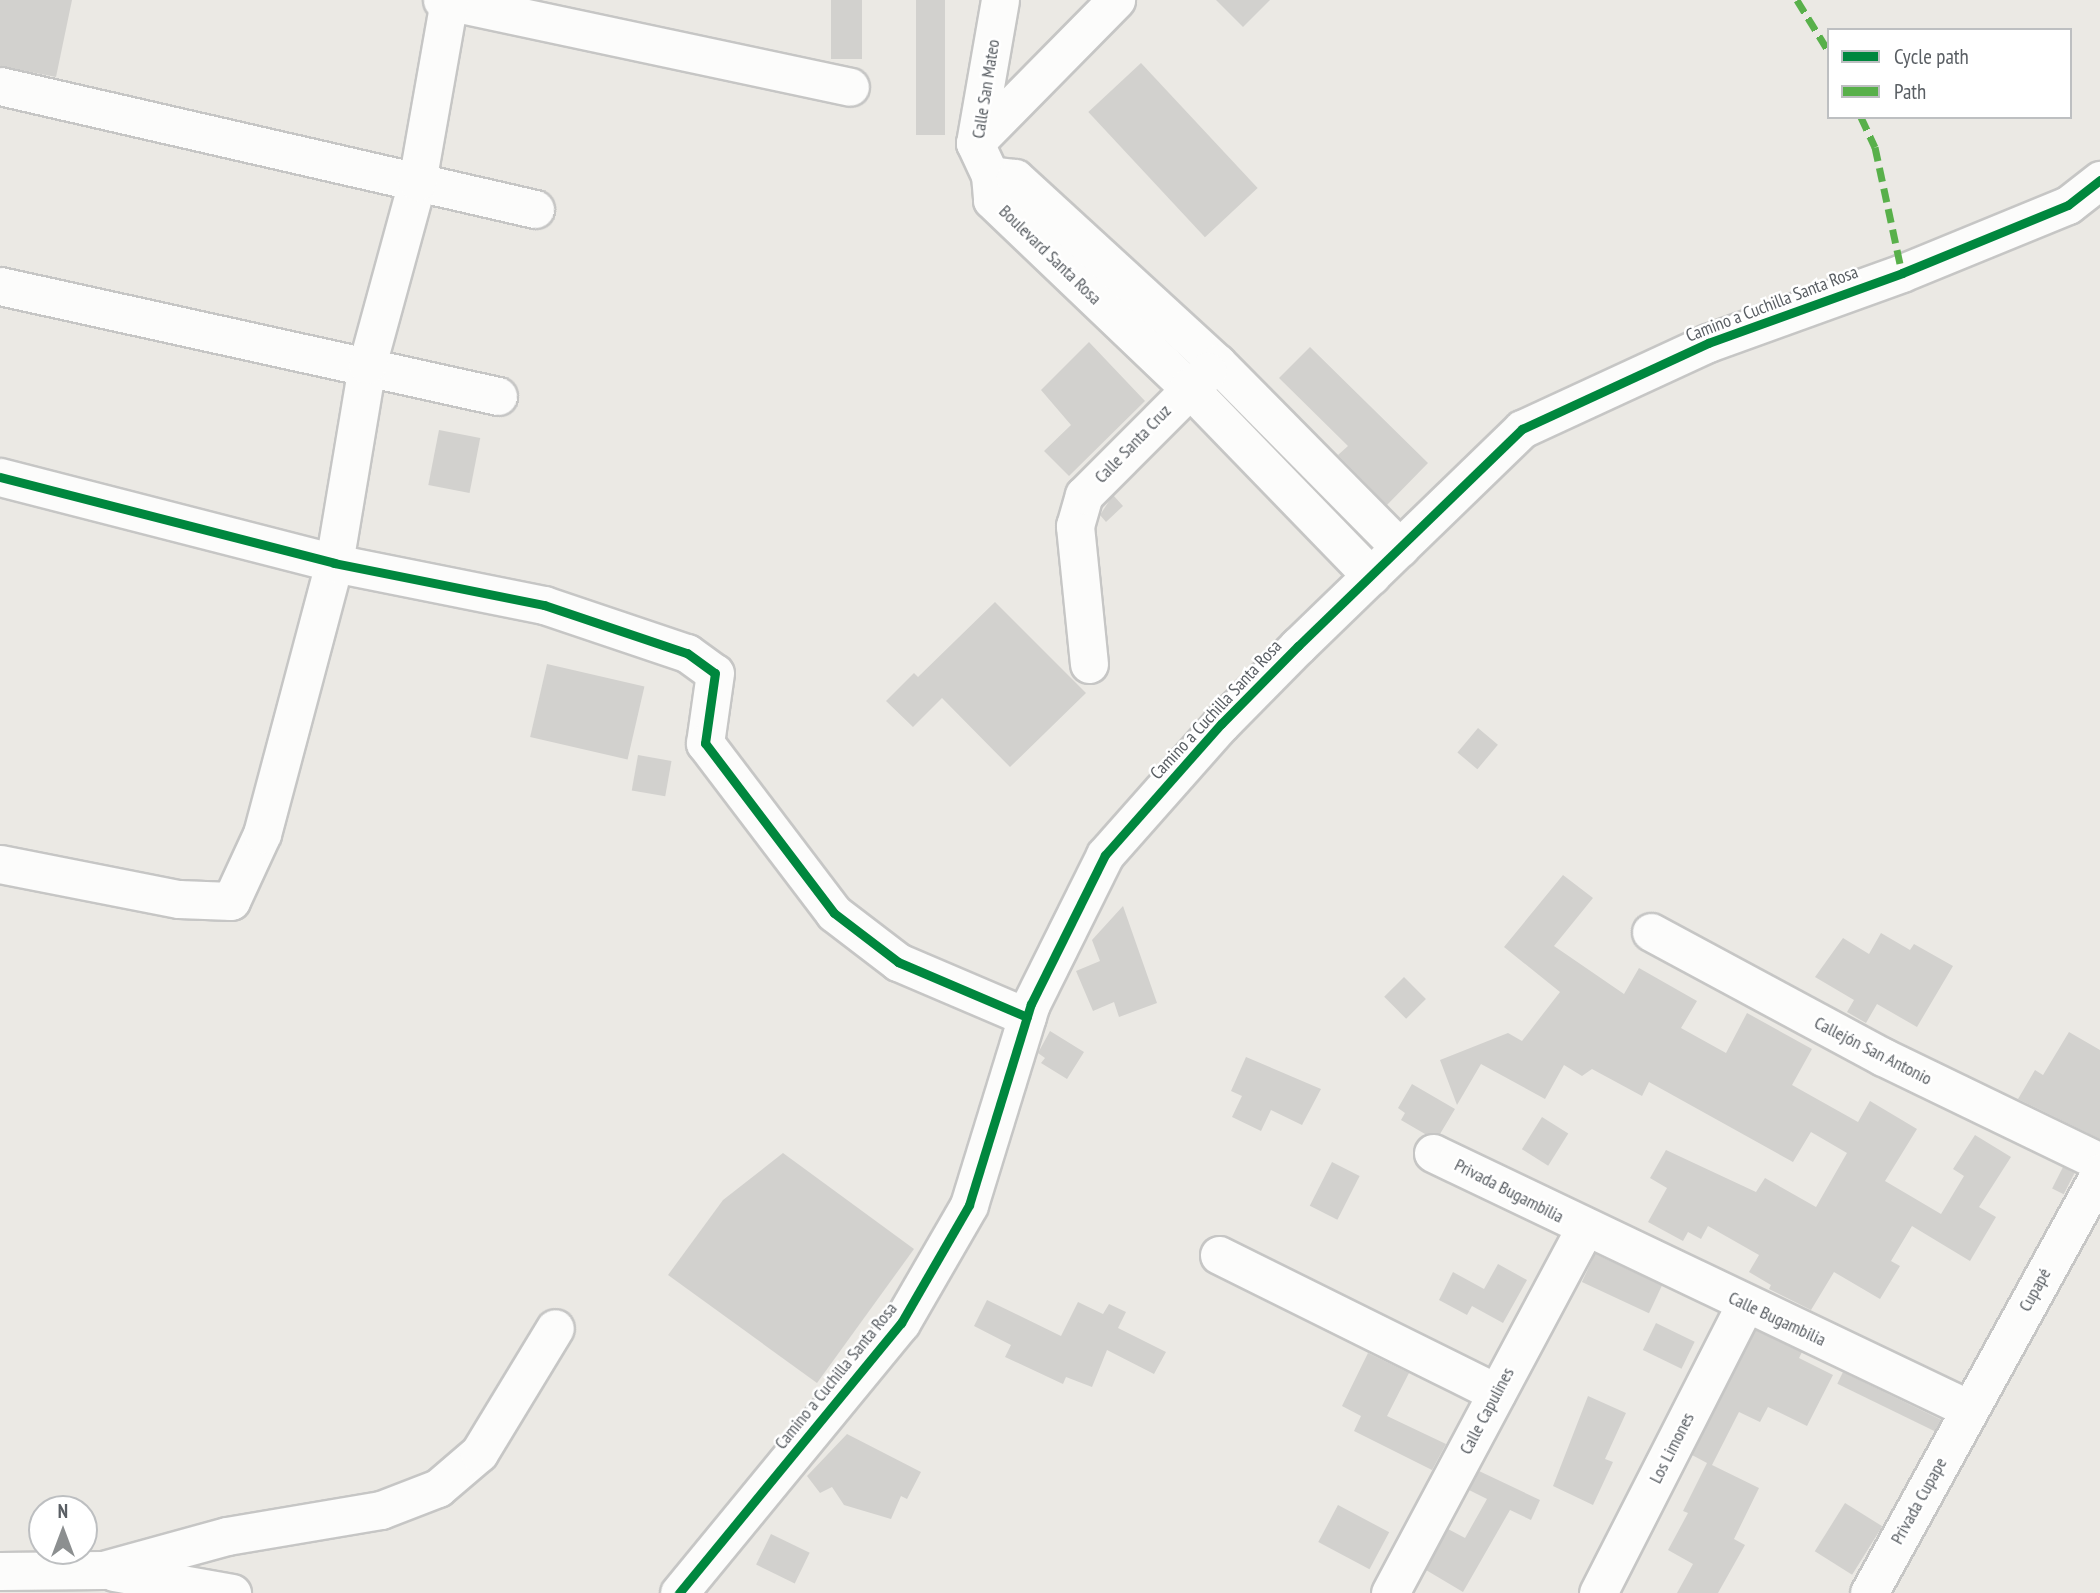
<!DOCTYPE html>
<meta charset="utf-8">
<style>
body{margin:0}
#map{position:relative;width:2100px;height:1593px;overflow:hidden;background:#ebe9e4;font-family:"PT Sans Narrow",sans-serif}
div>[style]{position:absolute}
.building>*{inset:0;background:#d2d1ce;transform-origin:0 0}
.roads{filter:drop-shadow(2px 0 #c6c6c5) drop-shadow(-2px 0 #c6c6c5) drop-shadow(0 2px #c6c6c5) drop-shadow(0 -2px #c6c6c5)}
.minor>*{height:37px;margin:-18.5px;padding:0 18.5px;transform-origin:18.5px;border-radius:18.5px;background:#fcfcfb}
.quiet>*{height:7px;margin-top:-3.5px;transform-origin:0;background:repeating-linear-gradient(90deg,#58b04a 0 14px,transparent 0 21px)}
.cycleway>*{height:9px;margin:-4.5px;padding:0 4.5px;transform-origin:4.5px;border-radius:4.5px;background:#00873e}
span{translate:-50% -50%;white-space:nowrap;text-align:center;line-height:1.15;-webkit-text-stroke:5px #fff;paint-order:stroke}
.street-label{font-size:18px;color:#595e63}
.legend{position:absolute;left:1827px;top:28px;width:245px;height:91px;box-sizing:border-box;background:#fff;border:2px solid #bdbfc1;margin:0;padding:9px 12px;list-style:none;font-size:21px;color:#595e63}
.legend li{display:flex;align-items:center;gap:14px;height:35px}
.legend b{width:35px;border:2px solid #bdbfc1}
.north{position:absolute;left:28px;top:1495px;width:70px;height:70px;box-sizing:border-box;background:#fff;border:2px solid #bdbfc1;border-radius:50%;rotate:0deg;font-size:19px;font-weight:700;line-height:28px;text-align:center;color:#595e63}
.north::after{content:'';display:block;margin:auto;width:24px;height:32px;background:#8c8f90;clip-path:polygon(50% 0,100% 100%,50% 72%,0 100%)}
</style>
<div id="map">
<div class="building">
<i style="clip-path:polygon(0 0,72px 0,56px 77px,0 66px)"></i>
<i style="left:831px;top:0;width:31px;height:59px"></i>
<i style="left:916px;top:0;width:29px;height:135px"></i>
<i style="clip-path:polygon(1216px 0,1270px 0,1243px 27px)"></i>
<i style="left:1141px;top:63px;width:171px;height:72px;rotate:47deg"></i>
<i style="clip-path:polygon(1089px 342px,1145px 401px,1069px 476px,1044px 451px,1071px 425px,1041px 390px)"></i>
<i style="clip-path:polygon(1310px 347px,1428px 463px,1387px 505px,1338px 455px,1348px 446px,1279px 378px)"></i>
<i style="left:439px;top:430px;width:42px;height:56px;rotate:11deg"></i>
<i style="clip-path:polygon(1113px 495px,1123px 506px,1106px 522px,1100px 515px)"></i>
<i style="clip-path:polygon(995px 602px,1086px 693px,1010px 767px,942px 698px,913px 727px,886px 701px,914px 673px,918px 677px)"></i>
<i style="left:547px;top:664px;width:100px;height:75px;rotate:13deg"></i>
<i style="left:1478px;top:728px;width:26px;height:32px;rotate:40deg"></i>
<i style="left:638px;top:755px;width:34px;height:36px;rotate:10deg"></i>
<i style="clip-path:polygon(1563px 875px,1593px 898px,1554px 946px,1624px 994px,1639px 968px,1697px 1001px,1681px 1028px,1726px 1053px,1747px 1013px,1812px 1049px,1792px 1085px,1858px 1122px,1870px 1101px,1917px 1129px,1885px 1181px,1941px 1214px,1964px 1176px,1953px 1169px,1975px 1135px,2011px 1157px,1979px 1207px,1996px 1217px,1970px 1261px,1912px 1226px,1891px 1261px,1900px 1266px,1880px 1299px,1834px 1272px,1811px 1310px,1769px 1289px,1771px 1285px,1749px 1272px,1759px 1255px,1708px 1226px,1701px 1239px,1688px 1232px,1683px 1241px,1648px 1222px,1667px 1188px,1650px 1178px,1666px 1150px,1756px 1192px,1765px 1178px,1816px 1207px,1847px 1153px,1811px 1132px,1793px 1162px,1649px 1082px,1642px 1096px,1592px 1069px,1582px 1076px,1564px 1065px,1545px 1099px,1481px 1064px,1457px 1105px,1440px 1060px,1508px 1033px,1522px 1041px,1560px 992px,1504px 947px)"></i>
<i style="clip-path:polygon(1123px 906px,1157px 1003px,1119px 1017px,1114px 1002px,1093px 1011px,1076px 971px,1100px 961px,1092px 940px)"></i>
<i style="clip-path:polygon(1881px 933px,1910px 950px,1914px 944px,1953px 966px,1917px 1027px,1877px 1004px,1866px 1023px,1847px 1012px,1854px 1000px,1815px 977px,1843px 938px,1869px 954px)"></i>
<i style="left:1404px;top:977px;width:31px;height:28px;rotate:45deg"></i>
<i style="clip-path:polygon(1050px 1031px,1084px 1052px,1067px 1079px,1041px 1063px,1045px 1058px,1038px 1053px)"></i>
<i style="clip-path:polygon(2069px 1032px,2100px 1050px,2100px 1139px,2018px 1099px,2035px 1070px,2043px 1075px)"></i>
<i style="clip-path:polygon(1246px 1057px,1321px 1089px,1302px 1125px,1271px 1110px,1261px 1131px,1232px 1117px,1242px 1096px,1231px 1091px)"></i>
<i style="clip-path:polygon(1412px 1084px,1455px 1109px,1440px 1134px,1425px 1134px,1401px 1120px,1405px 1113px,1398px 1108px)"></i>
<i style="left:1542px;top:1117px;width:31px;height:38px;rotate:32deg"></i>
<i style="clip-path:polygon(783px 1153px,914px 1249px,817px 1383px,668px 1275px,723px 1200px)"></i>
<i style="left:1332px;top:1162px;width:31px;height:49px;rotate:27deg"></i>
<i style="left:2063px;top:1167px;width:13px;height:24px;rotate:27deg"></i>
<i style="left:1595px;top:1254px;width:74px;height:31px;rotate:25deg"></i>
<i style="clip-path:polygon(1498px 1264px,1527px 1280px,1503px 1323px,1472px 1306px,1467px 1315px,1439px 1300px,1453px 1272px,1484px 1289px)"></i>
<i style="clip-path:polygon(987px 1300px,1061px 1336px,1078px 1302px,1103px 1314px,1109px 1304px,1126px 1312px,1118px 1328px,1166px 1352px,1154px 1374px,1107px 1350px,1092px 1387px,1066px 1377px,1063px 1384px,1005px 1357px,1011px 1345px,974px 1326px)"></i>
<i style="left:1656px;top:1323px;width:43px;height:30px;rotate:26deg"></i>
<i style="clip-path:polygon(1755px 1330px,1802px 1352px,1799px 1358px,1833px 1375px,1807px 1426px,1768px 1407px,1760px 1422px,1739px 1412px,1712px 1465px,1759px 1488px,1734px 1539px,1745px 1545px,1718px 1593px,1677px 1593px,1693px 1564px,1668px 1550px,1688px 1513px,1683px 1511px,1707px 1463px,1692px 1455px)"></i>
<i style="clip-path:polygon(1368px 1353px,1409px 1373px,1387px 1416px,1446px 1444px,1432px 1470px,1354px 1431px,1361px 1416px,1342px 1406px)"></i>
<i style="left:1843px;top:1372px;width:109px;height:13px;rotate:26deg"></i>
<i style="clip-path:polygon(1588px 1396px,1626px 1413px,1605px 1459px,1613px 1462px,1593px 1505px,1553px 1486px)"></i>
<i style="clip-path:polygon(847px 1434px,921px 1472px,907px 1499px,901px 1496px,891px 1519px,844px 1505px,832px 1487px,820px 1493px,807px 1476px)"></i>
<i style="clip-path:polygon(1479px 1471px,1540px 1500px,1531px 1520px,1510px 1510px,1463px 1592px,1426px 1570px,1448px 1529px,1465px 1538px,1487px 1499px,1469px 1490px)"></i>
<i style="left:1845px;top:1503px;width:44px;height:57px;rotate:32deg"></i>
<i style="left:1338px;top:1505px;width:58px;height:42px;rotate:28deg"></i>
<i style="left:771px;top:1534px;width:43px;height:34px;rotate:26deg"></i>
</div>
<div class="roads">
<div class="minor">
<i style="left:442px;top:0;width:417px;rotate:12deg"></i>
<i style="left:1000px;top:0;width:145px;rotate:99.9deg"></i>
<i style="left:975px;top:143px;width:35px;rotate:65deg"></i>
<i style="left:990px;top:175px;width:25px;rotate:85deg"></i>
<i style="left:992px;top:200px;width:271px;rotate:43.7deg"></i>
<i style="left:1188px;top:387px;width:263px;rotate:45.9deg"></i>
<i style="left:0;top:86px;width:549px;rotate:12.95deg"></i>
<i style="left:975px;top:143px;width:201px;rotate:-45.4deg"></i>
<i style="left:990px;top:175px;width:25px;rotate:7deg"></i>
<i style="left:1015px;top:178px;width:274px;rotate:42.5deg"></i>
<i style="left:1217px;top:363px;width:260px;rotate:45.3deg"></i>
<i style="left:0;top:286px;width:510px;rotate:12.46deg"></i>
<i style="left:0;top:477px;width:345px;rotate:14.4deg"></i>
<i style="left:334px;top:563px;width:214px;rotate:11.3deg"></i>
<i style="left:544px;top:605px;width:151px;rotate:18.6deg"></i>
<i style="left:687px;top:653px;width:34px;rotate:36deg"></i>
<i style="left:715px;top:673px;width:71px;rotate:98.1deg"></i>
<i style="left:705px;top:743px;width:213px;rotate:52.8deg"></i>
<i style="left:834px;top:913px;width:81px;rotate:37.4deg"></i>
<i style="left:898px;top:962px;width:140px;rotate:23.1deg"></i>
<i style="left:1089px;top:664px;width:139px;rotate:-95.8deg"></i>
<i style="left:1075px;top:526px;width:32px;rotate:-74deg"></i>
<i style="left:1084px;top:495px;width:175px;rotate:-45deg"></i>
<i style="left:0;top:864px;width:182px;rotate:11.1deg"></i>
<i style="left:179px;top:899px;width:52px;rotate:2.2deg"></i>
<i style="left:231px;top:901px;width:74px;rotate:-65.2deg"></i>
<i style="left:262px;top:834px;width:280px;rotate:-75.1deg"></i>
<i style="left:334px;top:563px;width:201px;rotate:-80.5deg"></i>
<i style="left:367px;top:365px;width:190px;rotate:-74.7deg"></i>
<i style="left:417px;top:182px;width:185px;rotate:-80deg"></i>
<i style="left:1651px;top:932px;width:264px;rotate:28.3deg"></i>
<i style="left:1883px;top:1057px;width:241px;rotate:25.8deg"></i>
<i style="left:1433px;top:1153px;width:594px;rotate:25.53deg"></i>
<i style="left:1219px;top:1255px;width:310px;rotate:26.4deg"></i>
<i style="left:0;top:1571px;width:103px;rotate:-0.6deg"></i>
<i style="left:103px;top:1570px;width:129px;rotate:-15.3deg"></i>
<i style="left:227px;top:1536px;width:156px;rotate:-9.6deg"></i>
<i style="left:381px;top:1510px;width:61px;rotate:-21.1deg"></i>
<i style="left:438px;top:1488px;width:54px;rotate:-40.5deg"></i>
<i style="left:479px;top:1453px;width:146px;rotate:-58.7deg"></i>
<i style="left:114px;top:1572px;width:120px;rotate:10.1deg"></i>
<i style="left:679px;top:1593px;width:350px;rotate:-50.6deg"></i>
<i style="left:901px;top:1323px;width:136px;rotate:-60deg"></i>
<i style="left:969px;top:1205px;width:210px;rotate:-72.9deg"></i>
<i style="left:1031px;top:1004px;width:166px;rotate:-63.6deg"></i>
<i style="left:1105px;top:855px;width:175px;rotate:-48.5deg"></i>
<i style="left:1221px;top:724px;width:110px;rotate:-45.4deg"></i>
<i style="left:1298px;top:646px;width:312px;rotate:-44.1deg"></i>
<i style="left:1522px;top:429px;width:205px;rotate:-24.8deg"></i>
<i style="left:1708px;top:343px;width:206px;rotate:-19.8deg"></i>
<i style="left:1902px;top:273px;width:179px;rotate:-22.3deg"></i>
<i style="left:2068px;top:205px;width:41px;rotate:-38deg"></i>
<i style="left:1390px;top:1593px;width:412px;rotate:-61.9deg"></i>
<i style="left:1598px;top:1593px;width:324px;rotate:-63deg"></i>
<i style="left:1869px;top:1593px;width:480px;rotate:-61.2deg"></i>
</div>
</div>
<div class="quiet">
<i style="left:1797px;top:0;width:61px;rotate:58.4deg"></i>
<i style="left:1861px;top:117px;width:33px;rotate:65deg"></i>
<i style="left:1875px;top:147px;width:129px;rotate:77.9deg"></i>
</div>
<div class="cycleway">
<i style="left:0;top:477px;width:345px;rotate:14.4deg"></i>
<i style="left:334px;top:563px;width:214px;rotate:11.3deg"></i>
<i style="left:544px;top:605px;width:151px;rotate:18.6deg"></i>
<i style="left:687px;top:653px;width:34px;rotate:36deg"></i>
<i style="left:715px;top:673px;width:71px;rotate:98.1deg"></i>
<i style="left:705px;top:743px;width:213px;rotate:52.8deg"></i>
<i style="left:834px;top:913px;width:81px;rotate:37.4deg"></i>
<i style="left:898px;top:962px;width:140px;rotate:23.1deg"></i>
<i style="left:679px;top:1593px;width:350px;rotate:-50.6deg"></i>
<i style="left:901px;top:1323px;width:136px;rotate:-60deg"></i>
<i style="left:969px;top:1205px;width:210px;rotate:-72.9deg"></i>
<i style="left:1031px;top:1004px;width:166px;rotate:-63.6deg"></i>
<i style="left:1105px;top:855px;width:175px;rotate:-48.5deg"></i>
<i style="left:1221px;top:724px;width:110px;rotate:-45.4deg"></i>
<i style="left:1298px;top:646px;width:312px;rotate:-44.1deg"></i>
<i style="left:1522px;top:429px;width:205px;rotate:-24.8deg"></i>
<i style="left:1708px;top:343px;width:206px;rotate:-19.8deg"></i>
<i style="left:1902px;top:273px;width:179px;rotate:-22.3deg"></i>
<i style="left:2068px;top:205px;width:41px;rotate:-38deg"></i>
</div>
<div class="street-label">
<span style="left:986px;top:89px;rotate:-81deg">Calle San Mateo</span>
<span style="left:1050px;top:255px;rotate:44deg">Boulevard Santa Rosa</span>
<span style="left:1772px;top:304px;rotate:-21deg">Camino a Cuchilla Santa Rosa</span>
<span style="left:1133px;top:444px;rotate:-46deg">Calle Santa Cruz</span>
<span style="left:1216px;top:710px;rotate:-47deg">Camino a Cuchilla Santa Rosa</span>
<span style="left:1873px;top:1051px;rotate:27deg">Callejón San Antonio</span>
<span style="left:1509px;top:1191px;rotate:27deg">Privada Bugambilia</span>
<span style="left:2035px;top:1290px;rotate:-61deg">Cupapé</span>
<span style="left:1777px;top:1319px;rotate:25deg">Calle Bugambilia</span>
<span style="left:836px;top:1376px;rotate:-51deg">Camino a Cuchilla Santa Rosa</span>
<span style="left:1487px;top:1411px;rotate:-62deg">Calle Capulines</span>
<span style="left:1672px;top:1448px;rotate:-63deg">Los Limones</span>
<span style="left:1919px;top:1501px;rotate:-61deg">Privada Cupape</span>
</div>
<ul class="legend">
<li><b style="height:9px;background:#00873e"></b>Cycle path</li>
<li><b style="height:9px;background:#58b04a"></b>Path</li>
</ul>
<div class="north">N</div>
</div>
